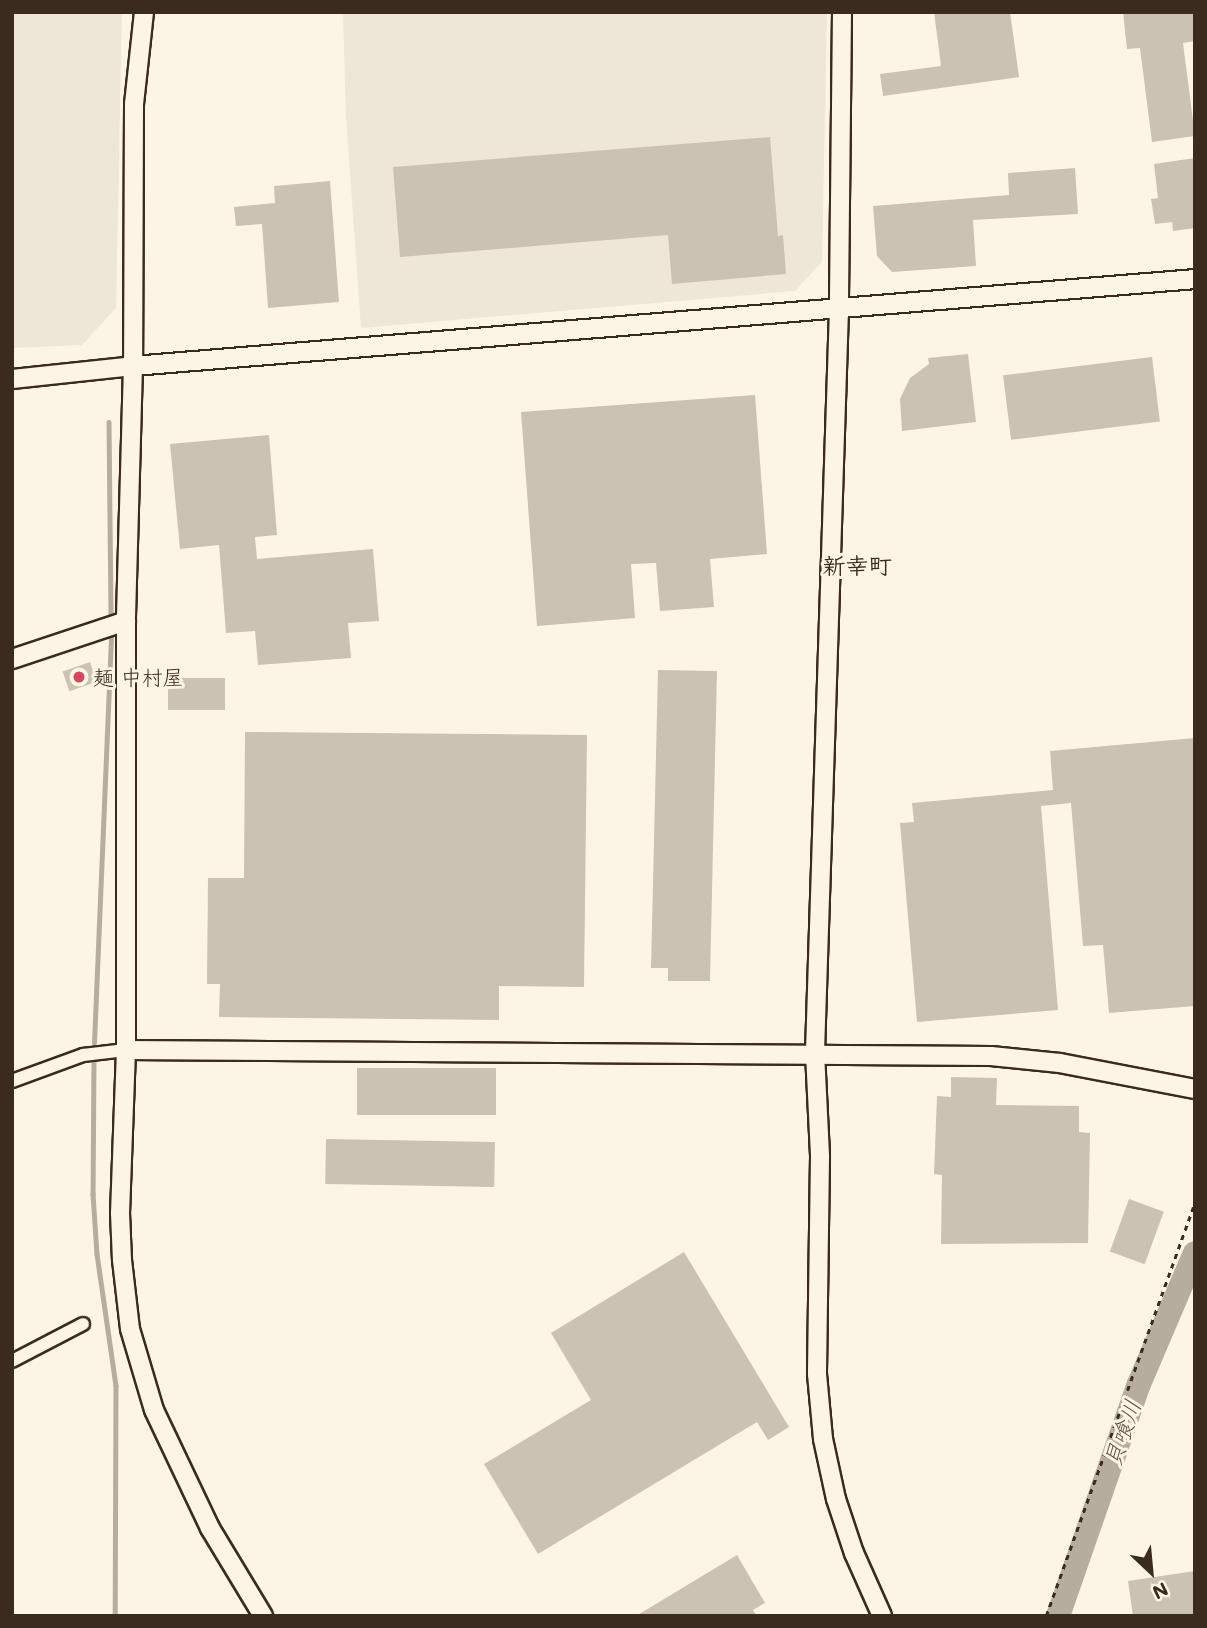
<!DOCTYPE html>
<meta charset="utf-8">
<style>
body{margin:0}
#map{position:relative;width:1207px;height:1628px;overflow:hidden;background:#fcf5e5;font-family:Mali,"Klee One",sans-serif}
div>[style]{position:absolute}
.built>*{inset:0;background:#eee6d6}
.stream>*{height:4.5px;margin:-2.25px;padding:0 2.25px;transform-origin:2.25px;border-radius:2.25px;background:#b7ad9e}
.river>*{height:24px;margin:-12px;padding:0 12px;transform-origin:12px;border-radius:12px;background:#b7ad9e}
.building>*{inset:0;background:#ccc2b3;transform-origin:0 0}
.path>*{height:2.5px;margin-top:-1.25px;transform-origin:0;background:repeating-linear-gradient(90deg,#3b2a1e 0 5px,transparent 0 10px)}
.roads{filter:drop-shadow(2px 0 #3b2a1e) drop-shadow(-2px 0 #3b2a1e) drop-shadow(0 2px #3b2a1e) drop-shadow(0 -2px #3b2a1e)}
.street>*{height:12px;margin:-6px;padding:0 6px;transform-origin:6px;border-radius:6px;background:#fcf5e5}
.secondary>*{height:18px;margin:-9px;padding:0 9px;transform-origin:9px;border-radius:9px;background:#fcf5e5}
.dots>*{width:19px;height:19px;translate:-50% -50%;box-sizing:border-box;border:4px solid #fcf5e5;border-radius:50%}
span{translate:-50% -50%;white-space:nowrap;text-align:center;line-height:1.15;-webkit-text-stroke:6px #fcf5e5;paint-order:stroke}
.poi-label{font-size:21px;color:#3b2a1e}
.left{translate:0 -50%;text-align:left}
.neighbourhood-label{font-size:23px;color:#3b2a1e;font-weight:700}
.water-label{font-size:23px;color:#605144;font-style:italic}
.frame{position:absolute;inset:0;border:14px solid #3b2a1e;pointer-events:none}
.north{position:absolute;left:1116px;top:1537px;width:70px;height:70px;-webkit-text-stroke:5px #fcf5e5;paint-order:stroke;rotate:154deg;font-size:19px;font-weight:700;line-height:28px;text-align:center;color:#3b2a1e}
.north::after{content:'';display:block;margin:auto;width:24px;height:32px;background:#3b2a1e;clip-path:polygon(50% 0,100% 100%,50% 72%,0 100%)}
</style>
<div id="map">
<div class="built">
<i style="clip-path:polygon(12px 12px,122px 12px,116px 308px,82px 345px,12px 348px)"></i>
<i style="clip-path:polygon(343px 12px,827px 12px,822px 262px,795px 291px,361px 328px,346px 117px)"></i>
</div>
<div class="stream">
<i style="left:109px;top:422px;width:198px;rotate:89.4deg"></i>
<i style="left:94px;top:1043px;width:410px;rotate:-87.6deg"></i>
<i style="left:94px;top:1058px;width:136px;rotate:90.4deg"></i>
<i style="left:93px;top:1194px;width:60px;rotate:86.2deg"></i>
<i style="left:97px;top:1254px;width:133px;rotate:81.8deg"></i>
<i style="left:116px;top:1386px;width:230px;rotate:90.2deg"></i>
</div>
<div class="river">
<i style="left:1058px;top:1616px;width:246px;rotate:-70.8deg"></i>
<i style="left:1139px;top:1384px;width:142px;rotate:-66.9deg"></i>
</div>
<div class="building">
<i style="clip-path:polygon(934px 12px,1010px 12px,1019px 77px,883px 96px,880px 74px,941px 66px)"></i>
<i style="clip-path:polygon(1123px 12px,1195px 12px,1195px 41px,1183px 43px,1195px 136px,1152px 142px,1140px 48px,1127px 49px)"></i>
<i style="clip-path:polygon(770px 137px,778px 236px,783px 235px,786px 274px,672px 284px,668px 235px,400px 257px,393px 167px)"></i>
<i style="clip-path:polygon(1195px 158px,1195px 228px,1173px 231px,1172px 222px,1155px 224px,1151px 199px,1158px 198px,1154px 164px)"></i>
<i style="clip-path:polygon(1075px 168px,1078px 214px,973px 220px,976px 266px,892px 272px,877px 256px,873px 206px,1009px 195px,1008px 173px)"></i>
<i style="clip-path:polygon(330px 181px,339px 302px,268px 308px,262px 224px,236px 226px,234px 207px,275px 203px,274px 186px)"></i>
<i style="clip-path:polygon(968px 354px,976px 422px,902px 431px,900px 399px,910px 378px,929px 364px,928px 358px)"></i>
<i style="left:1152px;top:357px;width:65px;height:150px;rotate:83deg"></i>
<i style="clip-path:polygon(755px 395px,767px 554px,710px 559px,714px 607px,660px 611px,656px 563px,631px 564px,635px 618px,537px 626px,521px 412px)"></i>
<i style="clip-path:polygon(269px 435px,277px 535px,255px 537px,257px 559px,373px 549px,379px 621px,348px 623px,351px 658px,258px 665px,255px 631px,226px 633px,219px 545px,180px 549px,170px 444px)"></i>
<i style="left:90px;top:662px;width:21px;height:29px;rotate:71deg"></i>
<i style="clip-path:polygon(658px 670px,717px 671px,710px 981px,668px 981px,668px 968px,651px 968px)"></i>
<i style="left:168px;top:678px;width:57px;height:32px"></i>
<i style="clip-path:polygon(245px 732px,587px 735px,584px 987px,499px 986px,499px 1020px,219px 1017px,220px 984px,207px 984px,208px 878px,244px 878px)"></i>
<i style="clip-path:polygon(1195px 738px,1195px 1006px,1109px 1013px,1103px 945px,1083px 946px,1071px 803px,1041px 806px,1058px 1010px,917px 1022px,900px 823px,914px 822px,912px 803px,1053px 790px,1050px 751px)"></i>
<i style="left:357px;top:1068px;width:139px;height:47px"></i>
<i style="clip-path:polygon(951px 1077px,997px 1078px,996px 1105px,1079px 1106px,1079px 1132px,1090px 1133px,1088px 1243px,941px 1244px,942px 1175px,934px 1174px,937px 1096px,951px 1097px)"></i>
<i style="left:326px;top:1139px;width:169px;height:45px;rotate:1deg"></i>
<i style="left:1129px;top:1199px;width:37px;height:56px;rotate:20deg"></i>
<i style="clip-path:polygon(684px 1252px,789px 1427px,768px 1440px,757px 1422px,538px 1554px,484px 1464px,591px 1400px,551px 1333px)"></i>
<i style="clip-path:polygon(737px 1555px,765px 1603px,753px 1610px,757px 1616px,636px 1616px)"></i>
<i style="clip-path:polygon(1195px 1571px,1195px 1616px,1133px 1616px,1128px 1581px)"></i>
</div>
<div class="path">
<i style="left:1046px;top:1616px;width:439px;rotate:-70.2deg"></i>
</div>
<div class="roads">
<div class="street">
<i style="left:12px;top:1081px;width:76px;rotate:-20.1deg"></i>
<i style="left:83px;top:1055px;width:43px;rotate:-6.6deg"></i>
<i style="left:12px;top:1361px;width:80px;rotate:-27.5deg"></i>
</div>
<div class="secondary">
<i style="left:144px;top:12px;width:93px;rotate:96.2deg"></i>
<i style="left:134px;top:104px;width:262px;rotate:90.2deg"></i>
<i style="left:133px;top:366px;width:255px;rotate:91.6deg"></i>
<i style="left:126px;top:621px;width:429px;rotate:90deg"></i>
<i style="left:126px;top:1050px;width:163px;rotate:92.1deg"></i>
<i style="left:120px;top:1213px;width:47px;rotate:87.6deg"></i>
<i style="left:122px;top:1260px;width:69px;rotate:83.4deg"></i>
<i style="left:130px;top:1329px;width:84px;rotate:73.5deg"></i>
<i style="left:154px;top:1410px;width:131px;rotate:64.6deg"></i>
<i style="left:210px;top:1528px;width:103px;rotate:58.9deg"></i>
<i style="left:842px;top:12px;width:297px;rotate:90.6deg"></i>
<i style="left:839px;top:309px;width:744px;rotate:91.85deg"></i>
<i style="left:815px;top:1053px;width:104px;rotate:87.2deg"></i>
<i style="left:820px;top:1157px;width:217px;rotate:90.8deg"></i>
<i style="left:817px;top:1374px;width:65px;rotate:84.7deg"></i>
<i style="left:823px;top:1439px;width:61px;rotate:77.8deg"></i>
<i style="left:836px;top:1499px;width:57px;rotate:71.6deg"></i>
<i style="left:854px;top:1553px;width:69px;rotate:66deg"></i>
<i style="left:12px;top:379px;width:122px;rotate:-6.1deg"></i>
<i style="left:133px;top:366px;width:1066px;rotate:-4.68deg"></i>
<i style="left:12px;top:659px;width:120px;rotate:-18.4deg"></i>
<i style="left:126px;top:1050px;width:865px;rotate:0.4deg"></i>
<i style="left:991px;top:1056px;width:69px;rotate:5.8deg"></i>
<i style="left:1060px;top:1063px;width:137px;rotate:10.9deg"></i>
</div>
</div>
<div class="dots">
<i style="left:79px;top:677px;background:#d1495b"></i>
</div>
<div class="poi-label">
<span class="left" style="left:93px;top:677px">麺 中村屋</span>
</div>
<div class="neighbourhood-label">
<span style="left:857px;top:565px">新幸町</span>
</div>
<div class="water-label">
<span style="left:1122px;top:1433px;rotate:-71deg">貝喰川</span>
</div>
<div class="frame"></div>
<div class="north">N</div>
</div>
